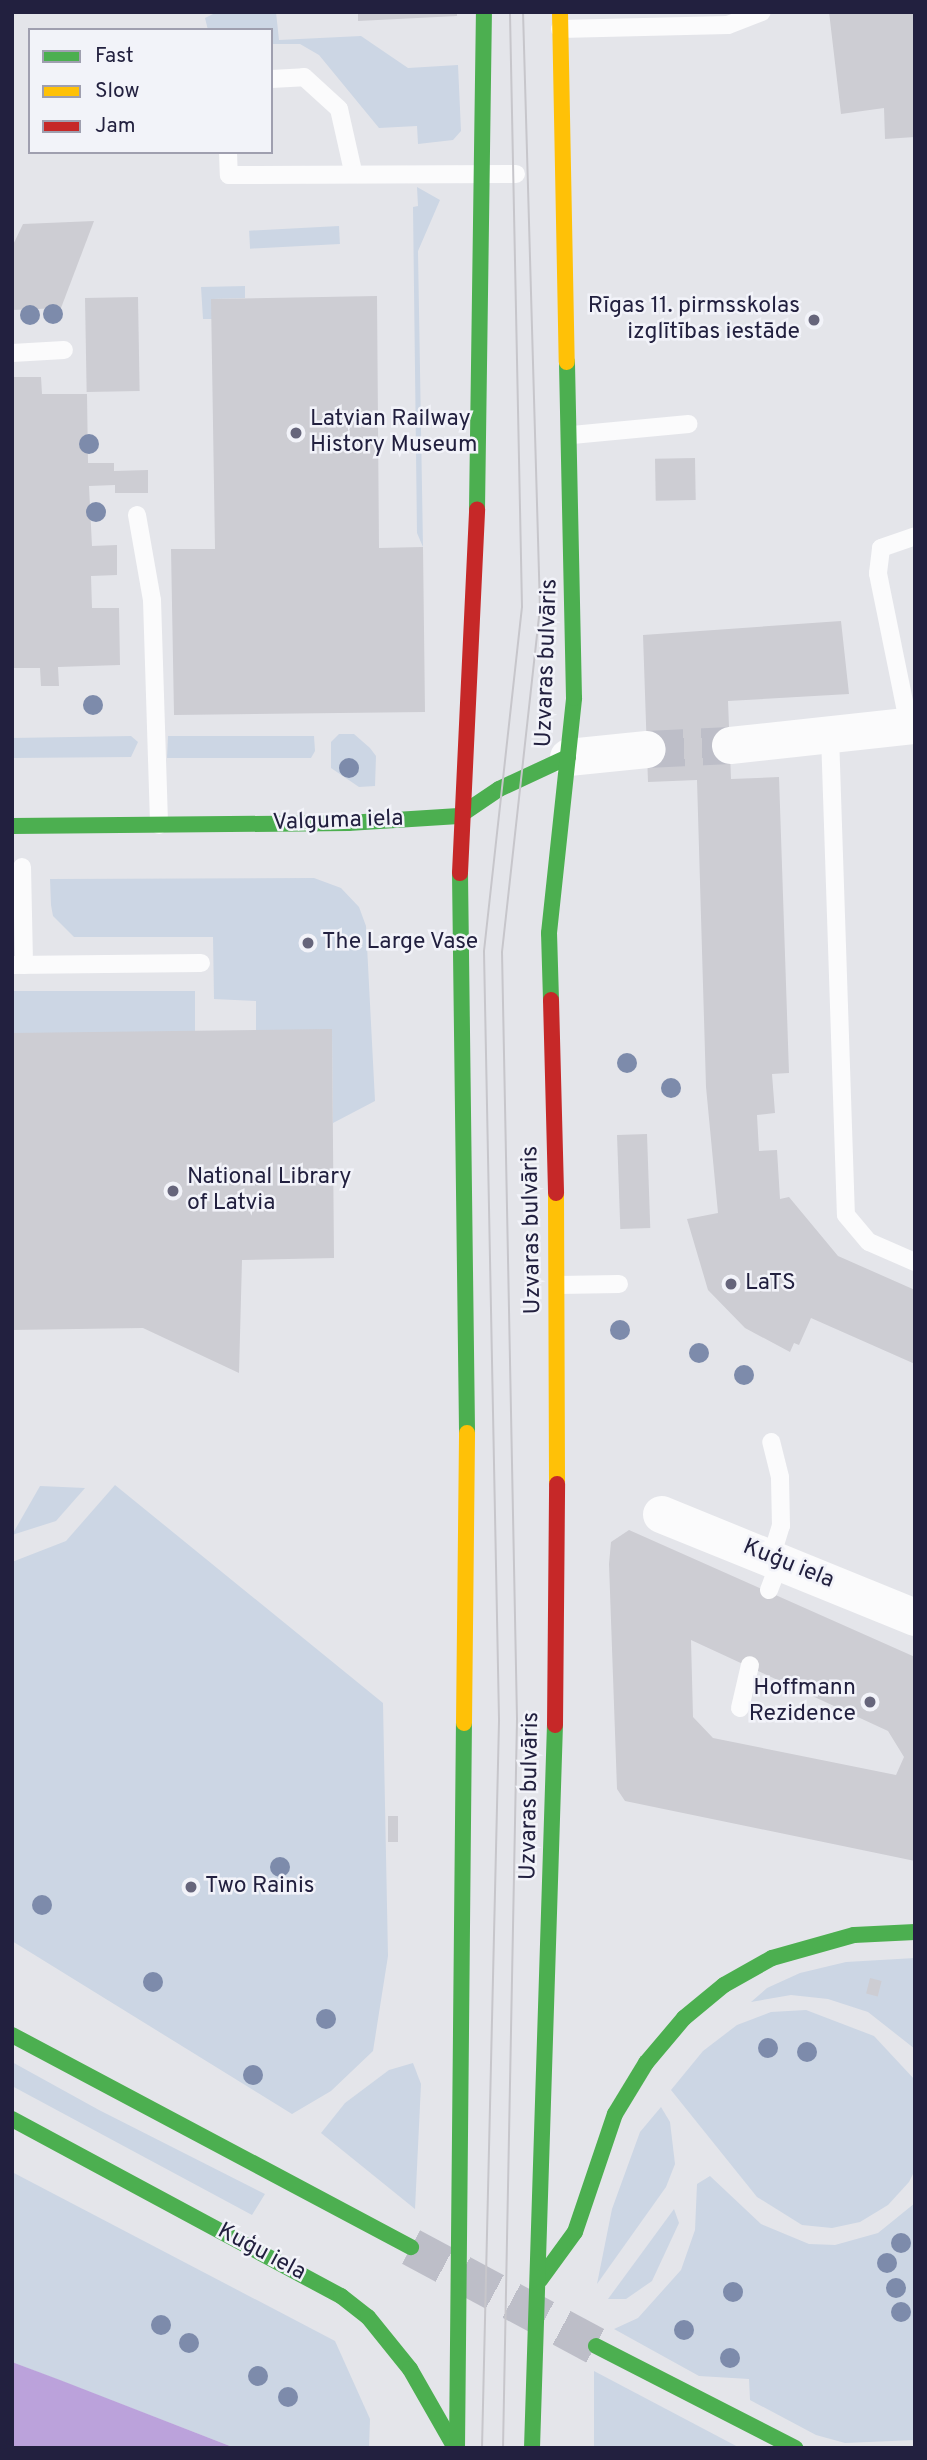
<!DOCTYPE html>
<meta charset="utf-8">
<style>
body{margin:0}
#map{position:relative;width:927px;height:2460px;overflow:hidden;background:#e4e5ea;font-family:Overpass,sans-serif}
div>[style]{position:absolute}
.green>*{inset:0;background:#ccd6e4;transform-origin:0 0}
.water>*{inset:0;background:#bba2db}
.building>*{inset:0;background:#cdcdd3;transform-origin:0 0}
.street-tunnel>*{height:37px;margin-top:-18.5px;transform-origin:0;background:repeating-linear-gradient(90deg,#bdbec8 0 37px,transparent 0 55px)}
.secondary-tunnel>*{height:38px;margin-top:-19px;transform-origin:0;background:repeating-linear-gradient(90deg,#bdbec8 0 38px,transparent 0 57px)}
.lane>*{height:18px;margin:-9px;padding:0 9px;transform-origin:9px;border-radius:9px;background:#fbfbfc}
.street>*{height:37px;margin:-18.5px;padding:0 18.5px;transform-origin:18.5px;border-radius:18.5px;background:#fbfbfc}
.fast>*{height:16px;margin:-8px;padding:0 8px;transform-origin:8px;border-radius:8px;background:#4caf50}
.slow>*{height:16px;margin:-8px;padding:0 8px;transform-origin:8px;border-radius:8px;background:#ffc107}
.jam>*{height:16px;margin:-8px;padding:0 8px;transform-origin:8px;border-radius:8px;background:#c62828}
.tram>*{height:2px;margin:-1px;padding:0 1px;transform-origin:1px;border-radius:1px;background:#c7c6cb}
.trees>*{width:20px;height:20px;margin:-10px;border-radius:50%;background:#7d8bab}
.dots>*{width:19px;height:19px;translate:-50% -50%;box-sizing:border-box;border:4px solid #f2f3f9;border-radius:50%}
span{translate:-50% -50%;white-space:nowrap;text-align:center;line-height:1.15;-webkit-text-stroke:5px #f2f3f9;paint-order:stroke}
.poi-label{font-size:23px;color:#22203f}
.right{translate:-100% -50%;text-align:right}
.left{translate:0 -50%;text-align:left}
.street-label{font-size:23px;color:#22203f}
.frame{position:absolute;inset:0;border:14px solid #22203f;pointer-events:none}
.legend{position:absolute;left:28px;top:28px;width:245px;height:126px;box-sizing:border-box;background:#f2f3f9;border:2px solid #9f9faf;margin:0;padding:9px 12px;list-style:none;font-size:21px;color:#22203f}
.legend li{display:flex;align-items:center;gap:14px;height:35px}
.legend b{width:35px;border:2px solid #9f9faf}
</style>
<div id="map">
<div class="green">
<i style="clip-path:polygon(217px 12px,276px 12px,279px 40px,361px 36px,408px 68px,458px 65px,461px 131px,453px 140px,418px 144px,417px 126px,379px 128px,319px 55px,300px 44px,271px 44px,271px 30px,208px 30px,205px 18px)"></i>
<i style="clip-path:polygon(417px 187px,440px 200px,418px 251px,423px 547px,417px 533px,413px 207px,418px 206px)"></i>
<i style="left:339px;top:226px;width:18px;height:90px;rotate:87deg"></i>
<i style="clip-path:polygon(245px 286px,245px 298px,212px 299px,212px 319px,203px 319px,201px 287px)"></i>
<i style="clip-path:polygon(339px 734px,354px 734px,370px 748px,376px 756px,375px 786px,359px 787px,331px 768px,331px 742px)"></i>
<i style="clip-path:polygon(131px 736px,138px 742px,131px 757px,12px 758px,12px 738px)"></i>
<i style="clip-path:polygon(168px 736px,314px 736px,315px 751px,311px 758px,167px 758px)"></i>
<i style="clip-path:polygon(314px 878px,341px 888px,359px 907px,366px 926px,375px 1101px,333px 1123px,332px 1030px,256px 1030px,256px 1001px,214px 999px,213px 937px,74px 937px,53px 916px,51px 905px,50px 879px)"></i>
<i style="left:12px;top:991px;width:183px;height:42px"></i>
<i style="clip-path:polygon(115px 1485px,383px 1703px,388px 1956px,373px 2051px,331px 2091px,292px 2114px,12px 1941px,12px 1562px,66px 1541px)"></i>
<i style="clip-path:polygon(40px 1486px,85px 1488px,56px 1521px,12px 1535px)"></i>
<i style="clip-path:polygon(915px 1958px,915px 2049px,868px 2012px,828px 1999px,791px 1995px,751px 2002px,767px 1988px,800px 1973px,846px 1962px)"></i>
<i style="clip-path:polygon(806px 2010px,874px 2036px,915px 2080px,915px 2170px,909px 2182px,888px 2205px,860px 2222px,832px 2228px,802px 2225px,757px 2197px,671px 2090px,703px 2051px,737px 2025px,771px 2012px)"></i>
<i style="clip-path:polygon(12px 2062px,99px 2110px,265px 2194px,252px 2215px,12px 2086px)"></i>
<i style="clip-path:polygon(413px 2063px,421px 2084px,415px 2209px,321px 2133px,345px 2103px,389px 2070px)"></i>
<i style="clip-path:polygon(661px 2107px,670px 2122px,675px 2164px,666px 2187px,597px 2284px,612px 2209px,640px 2132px)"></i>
<i style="clip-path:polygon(12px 2172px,335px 2341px,370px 2419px,369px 2448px,235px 2448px,12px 2362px)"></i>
<i style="clip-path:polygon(710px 2176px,761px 2224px,809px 2244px,835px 2245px,878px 2233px,915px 2203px,915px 2440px,845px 2443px,816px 2435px,750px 2400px,749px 2379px,699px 2376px,614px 2329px,638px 2318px,681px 2270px,695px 2230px,697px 2184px)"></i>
<i style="clip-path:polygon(674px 2209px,679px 2223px,652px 2281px,626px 2299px,608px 2299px)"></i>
<i style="clip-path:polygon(594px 2371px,740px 2448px,594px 2448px)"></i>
</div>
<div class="water">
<i style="clip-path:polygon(12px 2362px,60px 2380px,235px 2448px,12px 2448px)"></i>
</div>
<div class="building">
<i style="clip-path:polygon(358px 12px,457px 12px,457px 16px,358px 21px)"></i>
<i style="clip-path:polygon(829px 12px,915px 12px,915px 137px,885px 139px,884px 108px,841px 114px)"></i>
<i style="clip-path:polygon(94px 221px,61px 308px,12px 310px,12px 247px,23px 224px)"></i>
<i style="clip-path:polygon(377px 296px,379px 548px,423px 547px,425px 712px,174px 715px,171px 549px,215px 549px,211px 299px)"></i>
<i style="left:138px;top:297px;width:94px;height:53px;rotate:89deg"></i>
<i style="clip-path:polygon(13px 377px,41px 377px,42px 394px,87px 394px,88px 463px,114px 463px,114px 471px,148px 470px,148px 493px,115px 493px,115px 485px,89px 486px,92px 546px,117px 545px,117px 575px,91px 576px,92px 608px,119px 608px,120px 665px,58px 667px,59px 686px,41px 686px,40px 668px,12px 668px)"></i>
<i style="left:695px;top:458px;width:42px;height:40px;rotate:89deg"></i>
<i style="clip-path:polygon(841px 621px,849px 694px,728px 701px,731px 779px,779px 777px,789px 1073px,772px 1074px,775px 1113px,757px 1115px,759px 1151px,777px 1150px,780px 1199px,789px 1197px,838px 1256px,915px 1290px,915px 1364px,811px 1318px,799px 1345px,794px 1343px,790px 1352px,745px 1328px,708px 1290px,687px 1219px,718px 1213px,706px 1087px,697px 780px,648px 782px,643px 635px)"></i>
<i style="clip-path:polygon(332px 1029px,334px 1258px,242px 1260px,239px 1373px,143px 1328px,12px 1330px,12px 1033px)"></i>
<i style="left:647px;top:1134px;width:94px;height:30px;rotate:88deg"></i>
<i style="clip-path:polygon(evenodd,629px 1530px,915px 1657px,915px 1861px,625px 1801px,617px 1789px,609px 1564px,611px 1542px,629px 1530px,691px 1640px,888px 1731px,904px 1757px,896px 1775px,713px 1738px,693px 1717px,691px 1640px)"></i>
<i style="left:388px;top:1816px;width:10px;height:26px"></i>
<i style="left:870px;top:1978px;width:12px;height:16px;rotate:14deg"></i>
</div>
<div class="street-tunnel">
<i style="left:647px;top:749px;width:83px;rotate:-2.8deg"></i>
</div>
<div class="secondary-tunnel">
<i style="left:411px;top:2247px;width:210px;rotate:28.2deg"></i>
</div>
<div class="lane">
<i style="left:560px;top:29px;width:168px;rotate:-1.4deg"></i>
<i style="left:728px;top:25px;width:36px;rotate:-21deg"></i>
<i style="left:271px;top:79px;width:33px;rotate:-3deg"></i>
<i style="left:304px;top:77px;width:47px;rotate:42.4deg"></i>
<i style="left:339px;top:109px;width:64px;rotate:77.3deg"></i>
<i style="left:228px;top:152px;width:23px;rotate:88deg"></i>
<i style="left:229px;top:175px;width:287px;rotate:-0.2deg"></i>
<i style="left:12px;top:353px;width:52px;rotate:-3.3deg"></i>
<i style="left:572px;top:435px;width:117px;rotate:-5.4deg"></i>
<i style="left:137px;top:515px;width:86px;rotate:80deg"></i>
<i style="left:152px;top:600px;width:225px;rotate:88.2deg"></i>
<i style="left:909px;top:726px;width:156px;rotate:-101.5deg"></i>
<i style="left:878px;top:573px;width:25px;rotate:-83deg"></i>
<i style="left:881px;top:548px;width:36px;rotate:-19deg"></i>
<i style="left:830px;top:735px;width:480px;rotate:88.1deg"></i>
<i style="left:846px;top:1215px;width:35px;rotate:50deg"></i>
<i style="left:869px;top:1242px;width:50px;rotate:23.5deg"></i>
<i style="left:22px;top:867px;width:98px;rotate:88.8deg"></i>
<i style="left:12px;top:965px;width:189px;rotate:-0.6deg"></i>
<i style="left:558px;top:1285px;width:61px;rotate:-0.9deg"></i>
<i style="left:771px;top:1558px;width:34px;rotate:-73deg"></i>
<i style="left:781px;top:1526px;width:49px;rotate:-91.2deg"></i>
<i style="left:780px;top:1477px;width:36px;rotate:-104deg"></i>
<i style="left:769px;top:1590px;width:31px;rotate:-69deg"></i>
<i style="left:740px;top:1708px;width:44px;rotate:-76.9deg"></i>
</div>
<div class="street">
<i style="left:730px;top:745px;width:186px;rotate:-6.2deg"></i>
<i style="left:568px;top:757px;width:79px;rotate:-5.8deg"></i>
<i style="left:661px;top:1514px;width:274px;rotate:22.1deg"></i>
</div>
<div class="fast">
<i style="left:477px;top:509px;width:497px;rotate:-89.2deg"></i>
<i style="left:12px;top:826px;width:336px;rotate:-0.5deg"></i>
<i style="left:348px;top:823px;width:111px;rotate:-3.6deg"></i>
<i style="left:459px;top:816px;width:48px;rotate:-34deg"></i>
<i style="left:499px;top:789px;width:76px;rotate:-24.9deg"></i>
<i style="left:460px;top:873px;width:560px;rotate:89.28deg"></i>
<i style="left:551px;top:1000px;width:67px;rotate:-91.7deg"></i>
<i style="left:549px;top:933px;width:236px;rotate:-83.9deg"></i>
<i style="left:574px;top:698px;width:336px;rotate:-91.2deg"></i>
<i style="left:12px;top:2035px;width:452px;rotate:28deg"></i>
<i style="left:12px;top:2119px;width:374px;rotate:28.3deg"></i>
<i style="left:341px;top:2296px;width:34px;rotate:38deg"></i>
<i style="left:368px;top:2317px;width:67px;rotate:51.1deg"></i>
<i style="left:410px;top:2369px;width:91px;rotate:60.3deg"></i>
<i style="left:540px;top:2280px;width:59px;rotate:-53.9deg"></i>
<i style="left:575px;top:2232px;width:125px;rotate:-71.3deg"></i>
<i style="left:615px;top:2114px;width:60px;rotate:-58.7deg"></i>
<i style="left:646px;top:2063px;width:59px;rotate:-49.8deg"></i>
<i style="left:684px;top:2018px;width:52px;rotate:-39.5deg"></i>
<i style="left:724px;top:1985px;width:55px;rotate:-29.4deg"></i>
<i style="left:772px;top:1958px;width:85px;rotate:-15.7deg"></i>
<i style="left:854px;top:1935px;width:61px;rotate:-2.8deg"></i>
<i style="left:596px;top:2346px;width:224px;rotate:27.1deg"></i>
<i style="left:457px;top:2448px;width:725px;rotate:-89.45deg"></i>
<i style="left:532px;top:2448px;width:723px;rotate:-88.18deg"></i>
</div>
<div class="slow">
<i style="left:560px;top:12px;width:350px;rotate:88.9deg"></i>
<i style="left:556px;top:1193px;width:291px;rotate:89.8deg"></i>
<i style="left:464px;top:1723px;width:290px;rotate:-89.4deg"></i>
</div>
<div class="jam">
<i style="left:460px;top:873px;width:364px;rotate:-87.3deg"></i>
<i style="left:551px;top:1000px;width:193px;rotate:88.5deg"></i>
<i style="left:555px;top:1725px;width:241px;rotate:-89.5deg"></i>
</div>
<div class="tram">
<i style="left:482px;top:2448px;width:729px;rotate:-88.66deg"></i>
<i style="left:499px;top:1719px;width:768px;rotate:-91.12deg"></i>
<i style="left:484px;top:951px;width:346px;rotate:-83.7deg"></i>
<i style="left:522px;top:607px;width:595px;rotate:-91.16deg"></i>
<i style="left:503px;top:2448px;width:729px;rotate:-88.9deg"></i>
<i style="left:517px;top:1719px;width:767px;rotate:-91.12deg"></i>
<i style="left:502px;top:952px;width:345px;rotate:-83.7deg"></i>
<i style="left:540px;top:609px;width:597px;rotate:-91.63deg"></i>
</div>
<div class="trees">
<i style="left:53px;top:314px"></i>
<i style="left:30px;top:315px"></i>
<i style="left:89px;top:444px"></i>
<i style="left:96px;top:512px"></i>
<i style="left:93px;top:705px"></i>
<i style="left:349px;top:768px"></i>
<i style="left:627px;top:1063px"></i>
<i style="left:671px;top:1088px"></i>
<i style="left:620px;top:1330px"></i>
<i style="left:699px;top:1353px"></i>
<i style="left:744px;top:1375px"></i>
<i style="left:280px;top:1867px"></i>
<i style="left:42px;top:1905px"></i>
<i style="left:153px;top:1982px"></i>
<i style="left:326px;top:2019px"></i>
<i style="left:768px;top:2048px"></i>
<i style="left:807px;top:2052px"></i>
<i style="left:253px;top:2075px"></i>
<i style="left:901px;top:2243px"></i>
<i style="left:887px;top:2263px"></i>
<i style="left:896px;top:2288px"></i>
<i style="left:733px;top:2292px"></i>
<i style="left:901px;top:2312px"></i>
<i style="left:161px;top:2325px"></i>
<i style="left:684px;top:2330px"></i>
<i style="left:189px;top:2343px"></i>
<i style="left:730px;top:2358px"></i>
<i style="left:258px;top:2376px"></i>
<i style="left:288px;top:2397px"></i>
</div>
<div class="dots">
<i style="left:814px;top:320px;background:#66657b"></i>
<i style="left:296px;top:433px;background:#66657b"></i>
<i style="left:308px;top:943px;background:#66657b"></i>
<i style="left:173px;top:1191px;background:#66657b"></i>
<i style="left:731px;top:1284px;background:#66657b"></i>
<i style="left:870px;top:1702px;background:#66657b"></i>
<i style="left:191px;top:1887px;background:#66657b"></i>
</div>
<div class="poi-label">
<span class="right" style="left:800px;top:320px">Rīgas 11. pirmsskolas<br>izglītības iestāde</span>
<span class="left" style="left:310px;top:433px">Latvian Railway<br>History Museum</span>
<span class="left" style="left:322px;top:943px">The Large Vase</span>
<span class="left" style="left:187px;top:1191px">National Library<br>of Latvia</span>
<span class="left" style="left:745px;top:1284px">LaTS</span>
<span class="right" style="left:856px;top:1702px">Hoffmann<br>Rezidence</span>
<span class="left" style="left:205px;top:1887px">Two Rainis</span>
</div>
<div class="street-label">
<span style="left:548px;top:663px;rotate:-88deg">Uzvaras bulvāris</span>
<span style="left:338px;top:822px;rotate:-2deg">Valguma iela</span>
<span style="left:533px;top:1230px;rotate:-91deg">Uzvaras bulvāris</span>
<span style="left:788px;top:1565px;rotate:22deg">Kuģu iela</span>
<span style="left:531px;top:1796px;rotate:-89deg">Uzvaras bulvāris</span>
<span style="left:261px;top:2253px;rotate:28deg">Kuģu iela</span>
</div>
<div class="frame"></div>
<ul class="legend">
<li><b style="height:9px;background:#4caf50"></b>Fast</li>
<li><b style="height:9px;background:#ffc107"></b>Slow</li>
<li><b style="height:9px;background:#c62828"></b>Jam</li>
</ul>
</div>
